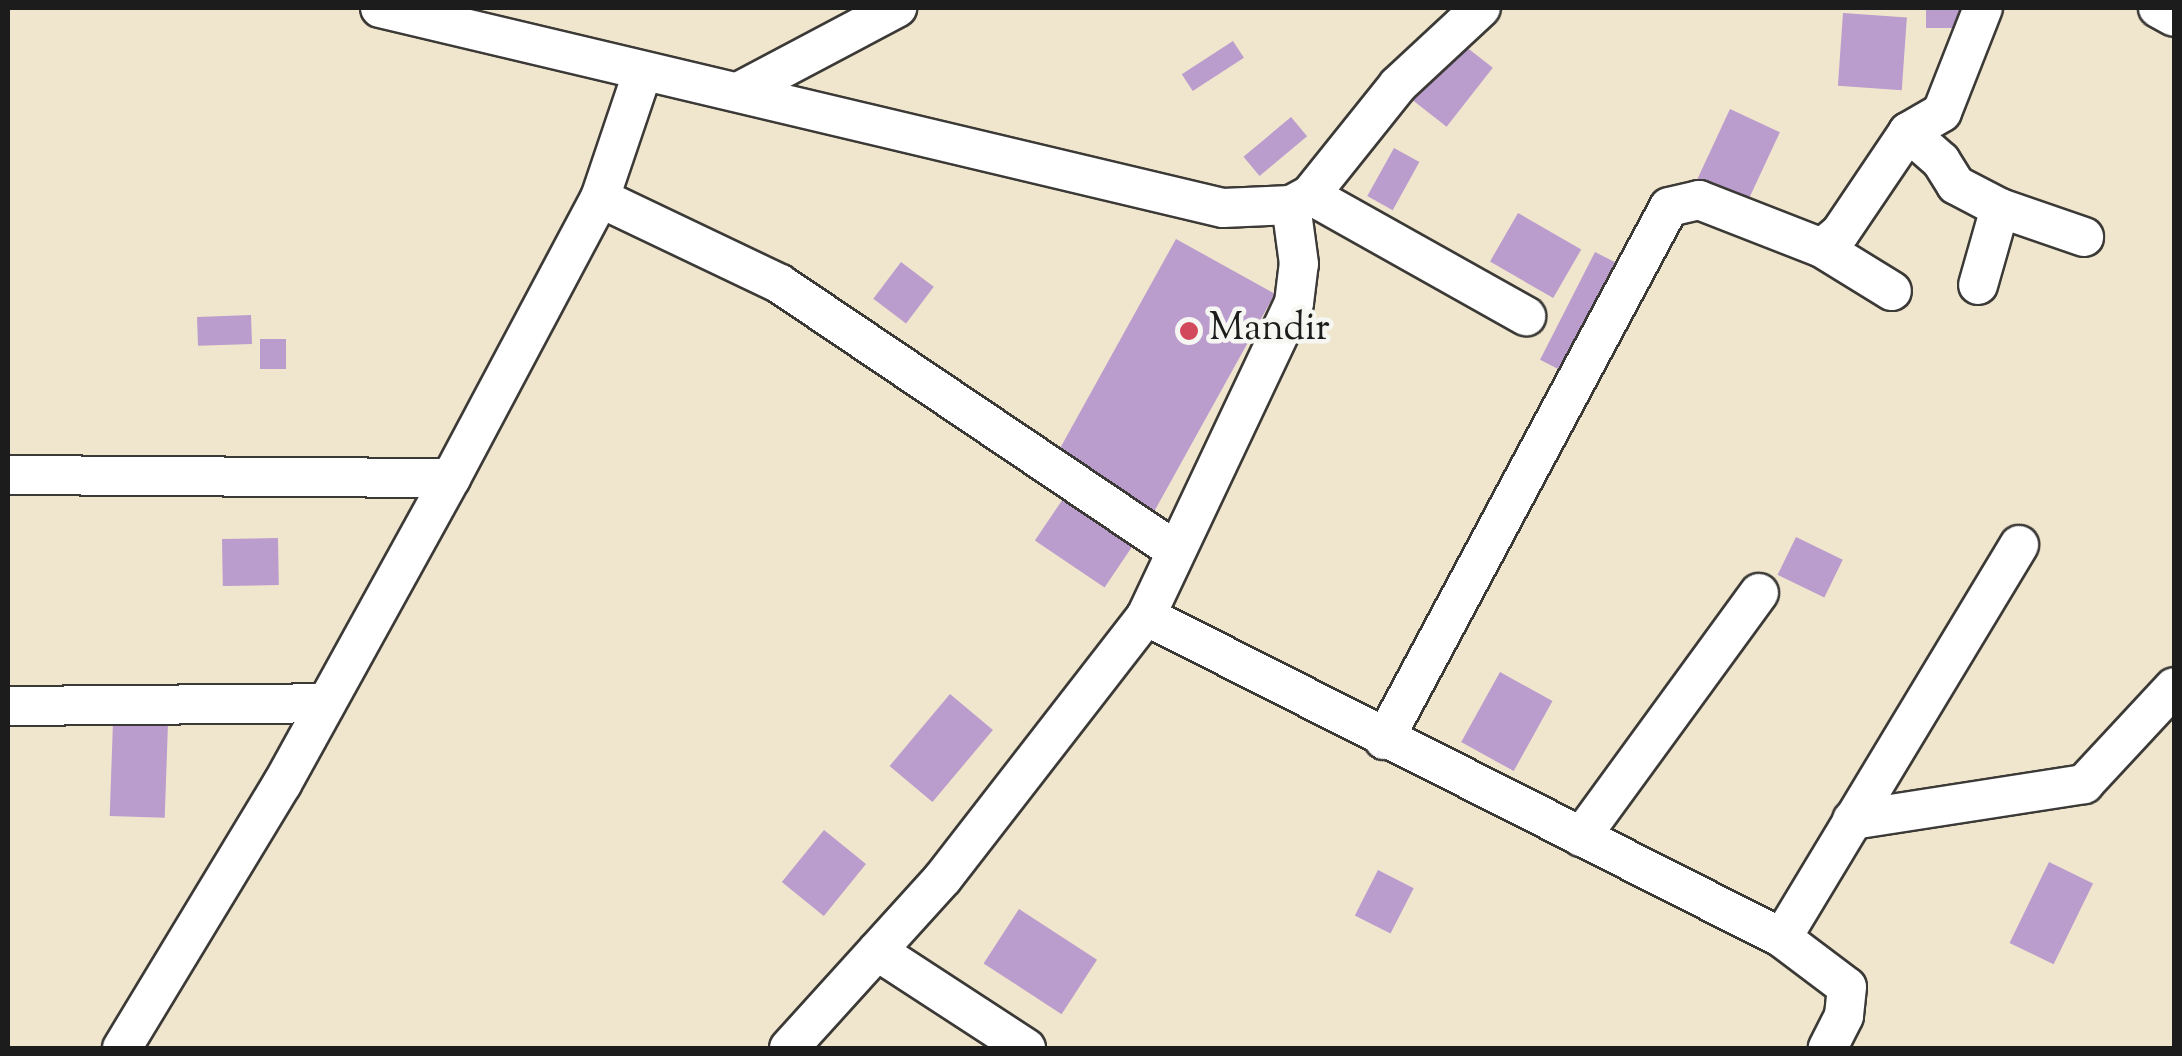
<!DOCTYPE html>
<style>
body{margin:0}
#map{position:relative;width:2182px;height:1056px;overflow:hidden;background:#f0e5cd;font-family:"Sorts Mill Goudy",serif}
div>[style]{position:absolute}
.building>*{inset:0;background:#ba9ccd;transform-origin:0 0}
.roads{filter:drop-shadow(2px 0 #3c3a37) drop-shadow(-2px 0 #3c3a37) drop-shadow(0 2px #3c3a37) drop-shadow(0 -2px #3c3a37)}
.minor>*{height:38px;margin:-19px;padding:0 19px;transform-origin:19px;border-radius:19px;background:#fff}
.dots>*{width:28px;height:28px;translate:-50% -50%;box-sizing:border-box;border:5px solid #f6f6f2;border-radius:50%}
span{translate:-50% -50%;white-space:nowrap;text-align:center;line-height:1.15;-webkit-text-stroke:9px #f6f6f2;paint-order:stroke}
.poi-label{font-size:38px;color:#1c1c1c}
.left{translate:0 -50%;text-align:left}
.frame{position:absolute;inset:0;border:10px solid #1c1c1c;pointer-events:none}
</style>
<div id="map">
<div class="building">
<i style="left:1926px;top:8px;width:38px;height:20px"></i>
<i style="left:1843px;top:13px;width:64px;height:73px;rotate:4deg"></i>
<i style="left:1451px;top:35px;width:53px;height:75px;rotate:38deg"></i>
<i style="left:1233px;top:41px;width:20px;height:61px;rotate:57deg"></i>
<i style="left:1730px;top:109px;width:55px;height:81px;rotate:25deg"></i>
<i style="left:1291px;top:117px;width:25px;height:62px;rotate:50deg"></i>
<i style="left:1394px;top:148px;width:29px;height:55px;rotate:29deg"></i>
<i style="left:1518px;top:213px;width:73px;height:56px;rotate:30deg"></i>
<i style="left:1176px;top:239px;width:113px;height:256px;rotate:29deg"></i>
<i style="left:1595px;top:252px;width:33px;height:121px;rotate:27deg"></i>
<i style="left:901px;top:262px;width:41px;height:46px;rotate:37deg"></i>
<i style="left:251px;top:315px;width:29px;height:54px;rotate:88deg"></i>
<i style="left:260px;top:339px;width:26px;height:30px"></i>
<i style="left:1069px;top:490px;width:84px;height:61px;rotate:34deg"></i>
<i style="left:1796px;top:537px;width:52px;height:42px;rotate:26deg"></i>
<i style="left:278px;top:538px;width:47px;height:56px;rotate:89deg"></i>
<i style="left:1500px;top:672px;width:60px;height:80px;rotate:29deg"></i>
<i style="left:950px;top:694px;width:56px;height:94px;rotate:40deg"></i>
<i style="left:113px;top:722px;width:55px;height:94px;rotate:2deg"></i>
<i style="left:824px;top:830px;width:54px;height:67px;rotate:39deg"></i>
<i style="left:2049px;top:862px;width:49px;height:90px;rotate:26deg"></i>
<i style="left:1378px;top:870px;width:40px;height:51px;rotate:27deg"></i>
<i style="left:1019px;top:909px;width:93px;height:65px;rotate:33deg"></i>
</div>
<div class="roads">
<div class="minor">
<i style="left:380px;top:8px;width:866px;rotate:13.35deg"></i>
<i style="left:1223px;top:208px;width:68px;rotate:-2.5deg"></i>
<i style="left:1291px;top:205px;width:21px;rotate:-28deg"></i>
<i style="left:1310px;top:195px;width:141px;rotate:-51.3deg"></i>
<i style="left:1398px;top:85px;width:113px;rotate:-42.9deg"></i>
<i style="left:2158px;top:8px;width:18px;rotate:29deg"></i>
<i style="left:740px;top:91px;width:178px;rotate:-27.9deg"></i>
<i style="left:1908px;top:132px;width:44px;rotate:41.3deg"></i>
<i style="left:1941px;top:161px;width:28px;rotate:58deg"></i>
<i style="left:1956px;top:185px;width:50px;rotate:27.6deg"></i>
<i style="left:2000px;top:208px;width:80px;rotate:105.9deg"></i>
<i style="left:1310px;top:195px;width:248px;rotate:29.3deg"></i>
<i style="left:600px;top:198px;width:199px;rotate:25.5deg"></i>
<i style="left:780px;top:284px;width:476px;rotate:34deg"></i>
<i style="left:2000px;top:208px;width:89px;rotate:19deg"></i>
<i style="left:1822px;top:248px;width:23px;rotate:-40deg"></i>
<i style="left:1840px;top:233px;width:122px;rotate:-56deg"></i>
<i style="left:1908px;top:132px;width:39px;rotate:-30deg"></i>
<i style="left:1942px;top:112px;width:112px;rotate:-68.5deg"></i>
<i style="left:8px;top:475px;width:443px;rotate:0.4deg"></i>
<i style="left:1146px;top:616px;width:713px;rotate:26.85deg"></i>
<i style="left:1782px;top:938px;width:81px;rotate:37deg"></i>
<i style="left:1847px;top:987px;width:29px;rotate:96deg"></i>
<i style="left:1844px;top:1016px;width:36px;rotate:117deg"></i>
<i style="left:8px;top:706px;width:318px;rotate:-0.5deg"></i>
<i style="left:1384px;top:740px;width:604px;rotate:-61.87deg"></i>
<i style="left:1669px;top:207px;width:31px;rotate:-13deg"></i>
<i style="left:1699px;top:200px;width:132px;rotate:21.3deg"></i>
<i style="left:1822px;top:248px;width:82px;rotate:31.6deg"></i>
<i style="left:1852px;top:820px;width:235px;rotate:-8.8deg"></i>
<i style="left:2084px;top:784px;width:132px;rotate:-47.1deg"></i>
<i style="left:1581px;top:837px;width:302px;rotate:-53.9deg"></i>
<i style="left:1782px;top:938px;width:459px;rotate:-58.9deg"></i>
<i style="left:877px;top:951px;width:178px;rotate:33.1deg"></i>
<i style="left:122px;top:1048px;width:309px;rotate:-58.8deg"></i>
<i style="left:282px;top:784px;width:350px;rotate:-61.1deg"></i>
<i style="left:451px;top:478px;width:317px;rotate:-62deg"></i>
<i style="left:600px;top:198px;width:131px;rotate:-71.3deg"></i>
<i style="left:789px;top:1048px;width:229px;rotate:-47.8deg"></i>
<i style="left:943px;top:878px;width:331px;rotate:-52.2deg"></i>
<i style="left:1146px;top:616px;width:346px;rotate:-64.7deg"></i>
<i style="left:1294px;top:303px;width:39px;rotate:-83deg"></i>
<i style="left:1299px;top:264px;width:60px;rotate:-97.7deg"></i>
</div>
</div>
<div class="dots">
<i style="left:1189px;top:331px;background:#d1495b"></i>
</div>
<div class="poi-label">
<span class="left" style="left:1209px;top:331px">Mandir</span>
</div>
<div class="frame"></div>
</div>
